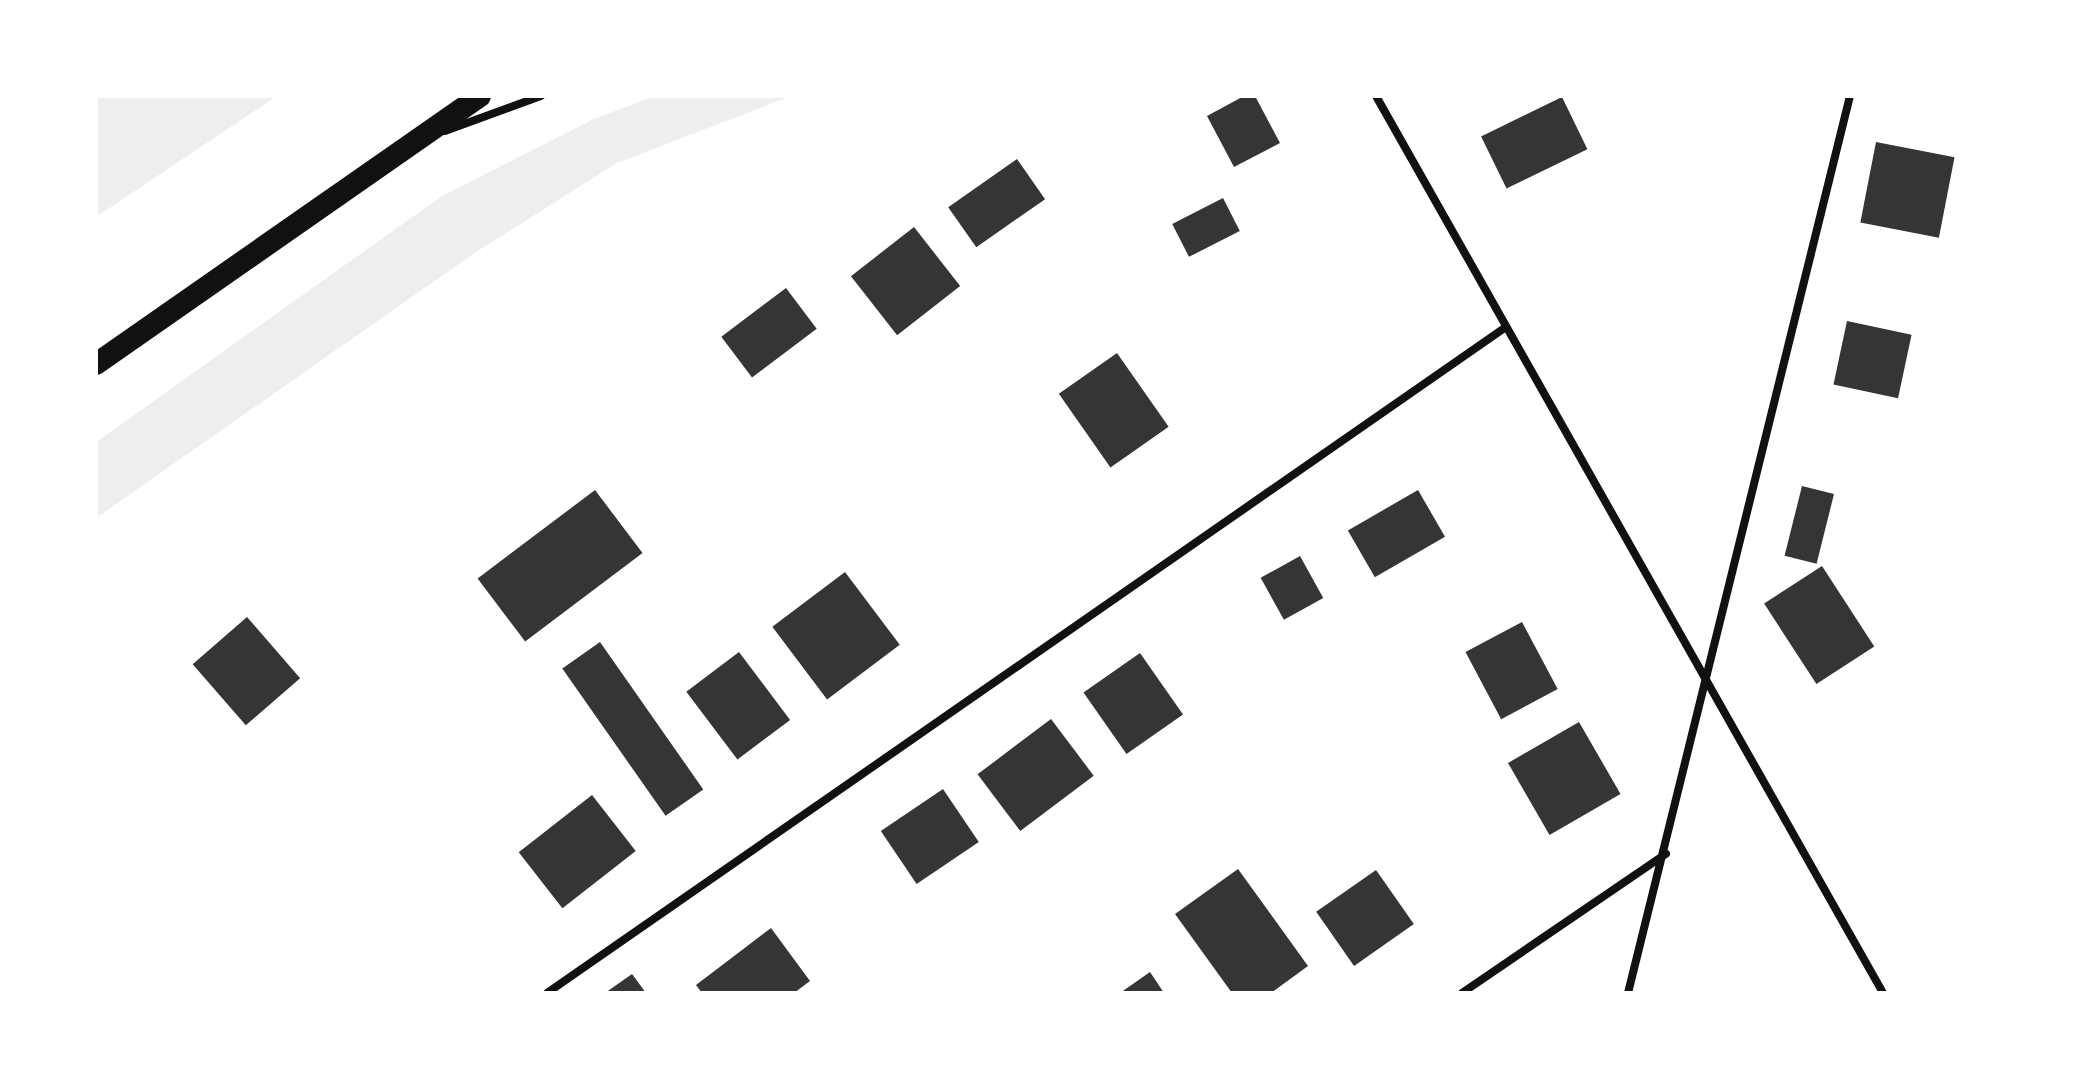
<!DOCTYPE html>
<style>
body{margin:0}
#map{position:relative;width:2099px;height:1089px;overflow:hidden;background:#fff;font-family:"PT Sans",sans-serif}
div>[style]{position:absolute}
.green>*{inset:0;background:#eee}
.building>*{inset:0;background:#353535;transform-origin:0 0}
.minor>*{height:8px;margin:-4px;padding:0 4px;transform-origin:4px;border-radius:4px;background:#111}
.trunk>*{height:22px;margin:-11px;padding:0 11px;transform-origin:11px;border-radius:11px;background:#111}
span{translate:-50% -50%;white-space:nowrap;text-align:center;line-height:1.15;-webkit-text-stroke:8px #fff;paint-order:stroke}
.frame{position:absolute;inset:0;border:98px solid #fff;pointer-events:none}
</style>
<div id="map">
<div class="green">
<i style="clip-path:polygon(96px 96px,277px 96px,96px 217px)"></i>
<i style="clip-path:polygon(655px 96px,791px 96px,617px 163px,476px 252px,96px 518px,96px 442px,442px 196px,594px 119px)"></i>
</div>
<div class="building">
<i style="clip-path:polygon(1244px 96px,1255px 96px,1280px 143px,1234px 167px,1207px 116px)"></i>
<i style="left:1562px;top:97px;width:58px;height:90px;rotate:64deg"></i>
<i style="left:1876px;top:142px;width:80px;height:82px;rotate:11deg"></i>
<i style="left:1017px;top:159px;width:49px;height:84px;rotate:55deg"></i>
<i style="left:1223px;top:198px;width:37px;height:57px;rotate:63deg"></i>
<i style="left:914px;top:227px;width:75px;height:80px;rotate:52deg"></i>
<i style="left:786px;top:288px;width:51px;height:81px;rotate:53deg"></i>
<i style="left:1847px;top:321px;width:66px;height:65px;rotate:12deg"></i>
<i style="left:1117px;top:353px;width:90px;height:71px;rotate:55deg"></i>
<i style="left:1802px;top:486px;width:33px;height:72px;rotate:14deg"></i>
<i style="left:595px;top:490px;width:79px;height:147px;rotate:53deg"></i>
<i style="left:1418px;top:490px;width:54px;height:81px;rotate:60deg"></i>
<i style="left:1300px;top:556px;width:48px;height:45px;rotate:61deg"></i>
<i style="left:1822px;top:566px;width:96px;height:69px;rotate:57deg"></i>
<i style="left:845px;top:572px;width:91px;height:91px;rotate:53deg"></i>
<i style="left:247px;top:617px;width:81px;height:72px;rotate:49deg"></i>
<i style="left:1522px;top:622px;width:76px;height:64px;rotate:62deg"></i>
<i style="left:600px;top:642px;width:180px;height:46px;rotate:55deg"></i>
<i style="left:739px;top:652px;width:85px;height:66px;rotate:53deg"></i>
<i style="left:1140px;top:653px;width:75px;height:69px;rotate:55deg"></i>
<i style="left:1051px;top:719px;width:71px;height:92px;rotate:53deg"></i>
<i style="left:1579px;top:722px;width:83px;height:82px;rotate:60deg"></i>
<i style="left:943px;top:789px;width:64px;height:75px;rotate:56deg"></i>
<i style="left:592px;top:795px;width:71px;height:93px;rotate:52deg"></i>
<i style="clip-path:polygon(1238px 869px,1308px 966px,1271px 993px,1232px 993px,1175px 914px)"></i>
<i style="left:1376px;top:870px;width:66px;height:73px;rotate:55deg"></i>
<i style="clip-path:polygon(771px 928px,810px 981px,794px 993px,702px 993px,696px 985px)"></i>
<i style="clip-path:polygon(1150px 972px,1164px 993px,1120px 993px)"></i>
<i style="clip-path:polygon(632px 974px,646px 993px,605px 993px)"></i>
</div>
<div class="minor">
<i style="left:1376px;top:96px;width:1030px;rotate:60.52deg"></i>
<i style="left:445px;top:131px;width:102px;rotate:-20deg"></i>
<i style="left:547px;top:993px;width:1164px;rotate:-34.78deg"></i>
<i style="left:1462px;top:993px;width:247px;rotate:-34.3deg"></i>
<i style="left:1628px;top:993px;width:924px;rotate:-76.1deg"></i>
</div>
<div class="trunk">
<i style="left:96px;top:364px;width:468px;rotate:-34.9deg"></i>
</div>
<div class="frame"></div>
</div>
